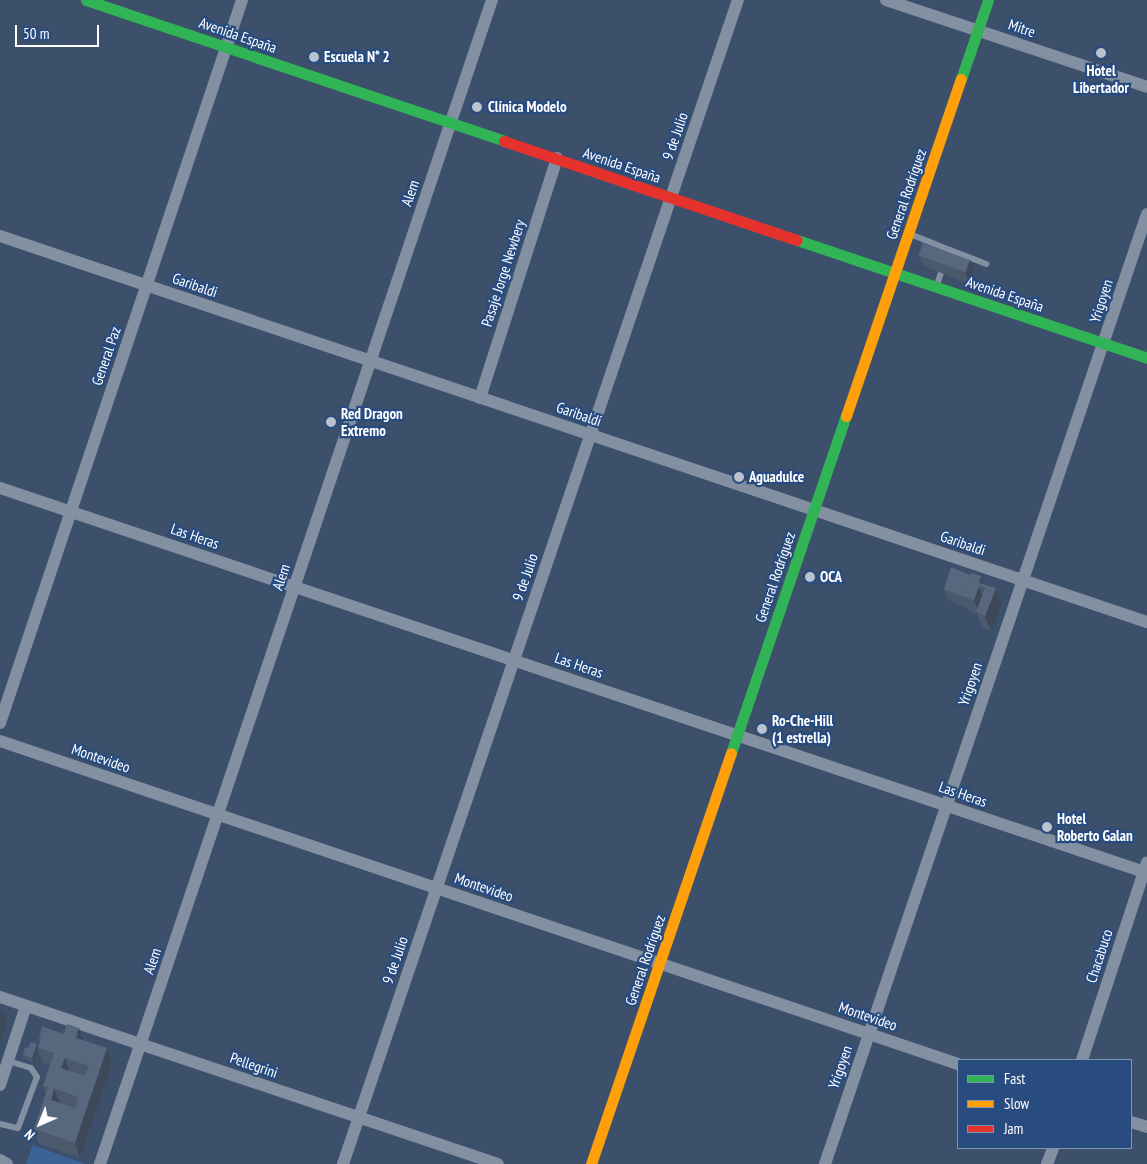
<!DOCTYPE html>
<meta charset="utf-8">
<style>
body{margin:0}
#map{position:relative;width:1147px;height:1164px;overflow:hidden;background:#3c506c;font-family:"PT Sans Narrow",sans-serif}
div>[style]{position:absolute}
.green>*{inset:0;background:#3d6296}
.lane>*{height:6px;margin:-3px;padding:0 3px;transform-origin:3px;border-radius:3px;background:#8290a2}
.street>*{height:12px;margin:-6px;padding:0 6px;transform-origin:6px;border-radius:6px;background:#8290a2}
.fast>*{height:11px;margin:-5.5px;padding:0 5.5px;transform-origin:5.5px;border-radius:5.5px;background:#30b455}
.slow>*{height:11px;margin:-5.5px;padding:0 5.5px;transform-origin:5.5px;border-radius:5.5px;background:#ff9f0a}
.jam>*{height:11px;margin:-5.5px;padding:0 5.5px;transform-origin:5.5px;border-radius:5.5px;background:#e5322d}
.wall>*{inset:0;background:#4b596c}
.shaded-wall>*{inset:0;background:#3d4858}
.building>*{inset:0;background:#57677d;transform-origin:0 0}
.dots>*{width:14px;height:14px;translate:-50% -50%;box-sizing:border-box;border:2px solid #284c80;border-radius:50%}
span{translate:-50% -50%;white-space:nowrap;text-align:center;line-height:1.15;-webkit-text-stroke:4.5px #284c80;paint-order:stroke}
.street-label{font-size:15px;color:#fff}
.poi-label{font-size:15px;color:#fff;font-weight:700}
.left{translate:0 -50%;text-align:left}
.legend{position:absolute;left:957px;top:1059px;width:175px;height:90px;box-sizing:border-box;background:#284c80;border:1px solid #7e94b3;margin:0;padding:6px 9px;list-style:none;font-size:15px;color:#fff}
.legend li{display:flex;align-items:center;gap:10px;height:25px}
.legend b{width:25px;border:1px solid #7e94b3}
.north{position:absolute;left:15px;top:1099px;width:50px;height:50px;-webkit-text-stroke:4px #284c80;paint-order:stroke;rotate:224deg;font-size:14px;font-weight:700;line-height:20px;text-align:center;color:#fff}
.north::after{content:'';display:block;margin:auto;width:18px;height:22px;background:#fff;clip-path:polygon(50% 0,100% 100%,50% 72%,0 100%)}
.scale{position:absolute;left:15px;top:25px;width:84px;height:22px;box-sizing:border-box;border:2px solid #fff;border-top:0;padding-left:6px;font-size:15px;line-height:18px;white-space:nowrap;color:#fff;-webkit-text-stroke:4px #284c80;paint-order:stroke}
</style>
<div id="map">
<div class="green">
<i style="clip-path:polygon(33px 1145px,85px 1164px,26px 1164px)"></i>
</div>
<div class="lane">
<i style="left:910px;top:234px;width:43px;rotate:21.8deg"></i>
<i style="left:950px;top:250px;width:11px;rotate:112deg"></i>
<i style="left:950px;top:250px;width:39px;rotate:21deg"></i>
<i style="left:937px;top:285px;width:13px;rotate:-72deg"></i>
<i style="left:0;top:1124px;width:18px;rotate:13deg"></i>
<i style="left:18px;top:1128px;width:54px;rotate:-69.6deg"></i>
<i style="left:37px;top:1077px;width:11px;rotate:-124deg"></i>
<i style="left:31px;top:1068px;width:24px;rotate:-163deg"></i>
</div>
<div class="street">
<i style="left:886px;top:0;width:275px;rotate:18.4deg"></i>
<i style="left:0;top:236px;width:1210px;rotate:18.6deg"></i>
<i style="left:480px;top:398px;width:252px;rotate:-72.2deg"></i>
<i style="left:0;top:488px;width:1210px;rotate:18.55deg"></i>
<i style="left:0;top:723px;width:762px;rotate:-71.49deg"></i>
<i style="left:0;top:741px;width:1011px;rotate:18.63deg"></i>
<i style="left:0;top:997px;width:525px;rotate:18.54deg"></i>
<i style="left:1082px;top:1060px;width:208px;rotate:-71.8deg"></i>
<i style="left:0;top:1085px;width:83px;rotate:-71.8deg"></i>
<i style="left:1131px;top:1122px;width:17px;rotate:17deg"></i>
<i style="left:0;top:1160px;width:8px;rotate:30deg"></i>
<i style="left:100px;top:1164px;width:1228px;rotate:-71.39deg"></i>
<i style="left:343px;top:1164px;width:1229px;rotate:-71.26deg"></i>
<i style="left:825px;top:1164px;width:1003px;rotate:-71.28deg"></i>
<i style="left:1047px;top:1164px;width:17px;rotate:-69deg"></i>
</div>
<div class="fast">
<i style="left:86px;top:0;width:441px;rotate:18.6deg"></i>
<i style="left:961px;top:79px;width:83px;rotate:-71.1deg"></i>
<i style="left:797px;top:240px;width:369px;rotate:18.6deg"></i>
<i style="left:731px;top:753px;width:356px;rotate:-71.2deg"></i>
</div>
<div class="slow">
<i style="left:846px;top:416px;width:356px;rotate:-71.2deg"></i>
<i style="left:591px;top:1164px;width:434px;rotate:-71.2deg"></i>
</div>
<div class="jam">
<i style="left:504px;top:141px;width:309px;rotate:18.7deg"></i>
</div>
<div class="wall">
<i style="clip-path:polygon(919px 255px,970px 260px,974px 271px,970px 284px,923px 266px)"></i>
<i style="clip-path:polygon(970px 575px,981px 576px,984px 584px,1002px 603px,991px 631px,982px 627px,977px 614px,969px 611px,968px 608px,948px 600px,944px 589px)"></i>
<i style="clip-path:polygon(39px 1039px,83px 1040px,107px 1048px,112px 1063px,80px 1158px,39px 1144px,34px 1129px,46px 1094px,43px 1086px,50px 1065px,43px 1063px,38px 1049px,34px 1062px,24px 1059px,23px 1055px,28px 1048px,38px 1047px,40px 1041px)"></i>
</div>
<div class="shaded-wall">
<i style="clip-path:polygon(970px 260px,974px 271px,970px 284px,965px 272px)"></i>
<i style="clip-path:polygon(981px 576px,987px 591px,979px 583px)"></i>
<i style="clip-path:polygon(979px 586px,984px 601px,979px 613px,974px 600px)"></i>
<i style="clip-path:polygon(996px 588px,1002px 603px,991px 631px,985px 616px)"></i>
<i style="clip-path:polygon(2px 1008px,7px 1023px,0 1045px,0 1014px)"></i>
<i style="clip-path:polygon(79px 1028px,84px 1043px,76px 1038px)"></i>
<i style="clip-path:polygon(37px 1044px,38px 1048px,34px 1062px,32px 1058px)"></i>
<i style="clip-path:polygon(107px 1048px,112px 1063px,80px 1158px,75px 1143px)"></i>
<i style="clip-path:polygon(65px 1058px,70px 1073px,61px 1068px)"></i>
<i style="clip-path:polygon(54px 1088px,60px 1103px,51px 1100px)"></i>
</div>
<div class="building">
<i style="left:923px;top:243px;width:50px;height:13px;rotate:20deg"></i>
<i style="clip-path:polygon(951px 567px,970px 575px,963px 596px,964px 597px,944px 589px)"></i>
<i style="clip-path:polygon(971px 573px,981px 576px,979px 583px,996px 588px,985px 616px,976px 612px,985px 588px,979px 586px,974px 600px,963px 596px)"></i>
<i style="clip-path:polygon(evenodd,67px 1024px,79px 1028px,76px 1038px,107px 1048px,75px 1143px,34px 1129px,48px 1087px,43px 1086px,54px 1053px,38px 1048px,44px 1027px,64px 1034px,67px 1024px,65px 1058px,89px 1066px,85px 1076px,61px 1068px,65px 1058px,67px 1024px,54px 1088px,78px 1097px,75px 1108px,51px 1100px,54px 1088px)"></i>
<i style="clip-path:polygon(42px 1026px,44px 1027px,40px 1039px,39px 1039px)"></i>
<i style="clip-path:polygon(31px 1042px,37px 1044px,32px 1058px,23px 1055px,25px 1047px,28px 1048px)"></i>
</div>
<div class="dots">
<i style="left:1101px;top:53px;background:#bbc2cc"></i>
<i style="left:314px;top:57px;background:#bbc2cc"></i>
<i style="left:477px;top:107px;background:#bbc2cc"></i>
<i style="left:331px;top:422px;background:#bbc2cc"></i>
<i style="left:739px;top:477px;background:#bbc2cc"></i>
<i style="left:810px;top:577px;background:#bbc2cc"></i>
<i style="left:762px;top:729px;background:#bbc2cc"></i>
<i style="left:1047px;top:827px;background:#bbc2cc"></i>
</div>
<div class="street-label">
<span style="left:1022px;top:28px;rotate:19deg">Mitre</span>
<span style="left:238px;top:35px;rotate:19deg">Avenida España</span>
<span style="left:675px;top:136px;rotate:-71deg">9 de Julio</span>
<span style="left:622px;top:165px;rotate:19deg">Avenida España</span>
<span style="left:410px;top:193px;rotate:-71deg">Alem</span>
<span style="left:906px;top:194px;rotate:-71deg">General Rodríguez</span>
<span style="left:503px;top:273px;rotate:-72deg">Pasaje Jorge Newbery</span>
<span style="left:195px;top:285px;rotate:19deg">Garibaldi</span>
<span style="left:1005px;top:294px;rotate:19deg">Avenida España</span>
<span style="left:1101px;top:301px;rotate:-72deg">Yrigoyen</span>
<span style="left:106px;top:356px;rotate:-71deg">General Paz</span>
<span style="left:579px;top:414px;rotate:19deg">Garibaldi</span>
<span style="left:195px;top:536px;rotate:19deg">Las Heras</span>
<span style="left:963px;top:543px;rotate:19deg">Garibaldi</span>
<span style="left:281px;top:577px;rotate:-71deg">Alem</span>
<span style="left:525px;top:577px;rotate:-71deg">9 de Julio</span>
<span style="left:775px;top:577px;rotate:-71deg">General Rodríguez</span>
<span style="left:579px;top:665px;rotate:19deg">Las Heras</span>
<span style="left:970px;top:684px;rotate:-71deg">Yrigoyen</span>
<span style="left:101px;top:758px;rotate:19deg">Montevideo</span>
<span style="left:963px;top:794px;rotate:19deg">Las Heras</span>
<span style="left:484px;top:887px;rotate:19deg">Montevideo</span>
<span style="left:1099px;top:956px;rotate:-72deg">Chacabuco</span>
<span style="left:395px;top:960px;rotate:-71deg">9 de Julio</span>
<span style="left:645px;top:960px;rotate:-71deg">General Rodríguez</span>
<span style="left:152px;top:961px;rotate:-71deg">Alem</span>
<span style="left:868px;top:1016px;rotate:19deg">Montevideo</span>
<span style="left:254px;top:1065px;rotate:19deg">Pellegrini</span>
<span style="left:840px;top:1067px;rotate:-71deg">Yrigoyen</span>
</div>
<div class="poi-label">
<span class="left" style="left:324px;top:57px">Escuela N* 2</span>
<span style="left:1101px;top:79px">Hotel<br>Libertador</span>
<span class="left" style="left:488px;top:107px">Clínica Modelo</span>
<span class="left" style="left:341px;top:422px">Red Dragon<br>Extremo</span>
<span class="left" style="left:749px;top:477px">Aguadulce</span>
<span class="left" style="left:820px;top:577px">OCA</span>
<span class="left" style="left:772px;top:729px">Ro-Che-Hill<br>(1 estrella)</span>
<span class="left" style="left:1057px;top:827px">Hotel<br>Roberto Galan</span>
</div>
<ul class="legend">
<li><b style="height:6px;background:#30b455"></b>Fast</li>
<li><b style="height:6px;background:#ff9f0a"></b>Slow</li>
<li><b style="height:6px;background:#e5322d"></b>Jam</li>
</ul>
<div class="north">N</div>
<div class="scale">50 m</div>
</div>
